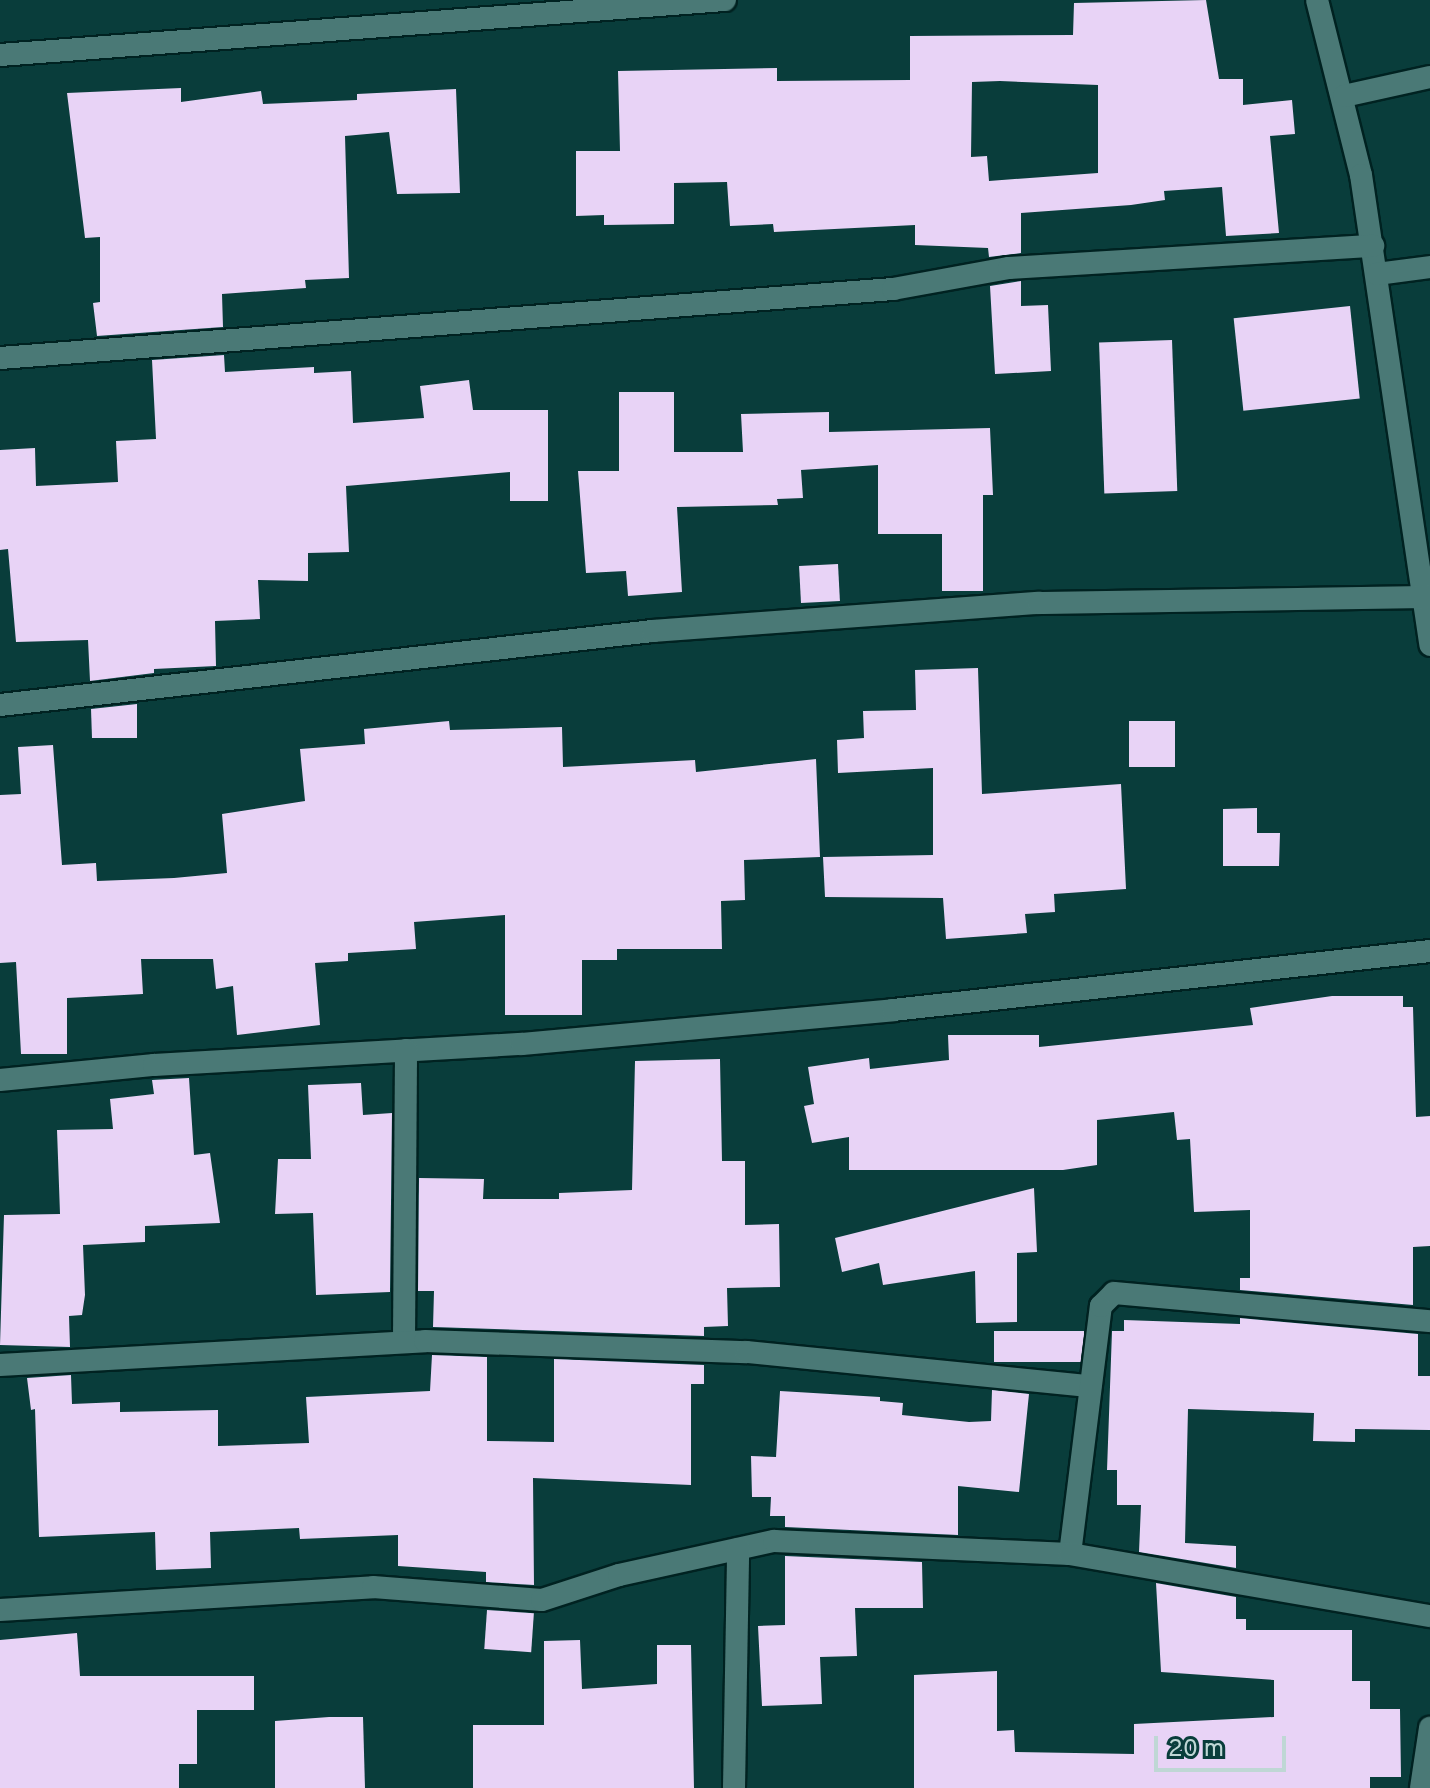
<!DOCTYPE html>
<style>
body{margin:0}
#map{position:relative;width:1430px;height:1788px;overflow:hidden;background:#093d3b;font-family:Overpass,sans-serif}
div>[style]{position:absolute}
.building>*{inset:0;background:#e8d3f6;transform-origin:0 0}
.roads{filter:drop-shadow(2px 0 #002221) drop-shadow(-2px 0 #002221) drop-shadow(0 2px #002221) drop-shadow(0 -2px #002221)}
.minor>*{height:22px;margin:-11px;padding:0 11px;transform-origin:11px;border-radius:11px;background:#4a7976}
span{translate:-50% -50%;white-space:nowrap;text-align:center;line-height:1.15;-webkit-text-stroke:8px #093d3b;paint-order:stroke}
.scale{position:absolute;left:1154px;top:1736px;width:132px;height:36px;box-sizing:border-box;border:4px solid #bfd7d5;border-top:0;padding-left:10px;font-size:24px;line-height:28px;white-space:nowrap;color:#bfd7d5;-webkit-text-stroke:6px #093d3b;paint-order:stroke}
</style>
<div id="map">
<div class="building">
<i style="clip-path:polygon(evenodd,1206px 0,1219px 79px,1243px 79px,1243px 105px,1292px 100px,1295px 134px,1270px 136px,1279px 233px,1226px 236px,1222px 187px,1164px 191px,1165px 200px,1131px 205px,1021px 213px,1021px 253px,989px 257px,988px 248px,915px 245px,915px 225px,774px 232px,773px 224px,730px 226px,727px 182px,674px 183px,674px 224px,604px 225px,604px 215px,576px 216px,576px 151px,620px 151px,618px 71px,777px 68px,777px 81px,910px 80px,910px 36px,1073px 35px,1074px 3px,1206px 0,1000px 81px,1098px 85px,1098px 173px,989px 181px,987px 156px,971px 157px,972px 82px,1000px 81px)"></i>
<i style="clip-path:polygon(181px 88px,181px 102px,261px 91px,263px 104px,357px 100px,357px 94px,456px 89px,460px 193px,397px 194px,389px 132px,345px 136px,349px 278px,305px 280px,306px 288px,222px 294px,223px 327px,97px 336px,93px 303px,100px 302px,100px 237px,85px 238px,67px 93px)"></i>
<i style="clip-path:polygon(1021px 281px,1021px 306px,1048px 305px,1051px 371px,995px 374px,990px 286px)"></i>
<i style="left:1350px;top:306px;width:93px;height:117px;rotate:84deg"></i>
<i style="left:1172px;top:340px;width:151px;height:73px;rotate:88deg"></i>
<i style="clip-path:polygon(224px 355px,225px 372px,314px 367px,314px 373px,351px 371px,353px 423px,424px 418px,420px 386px,469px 380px,473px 410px,548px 410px,548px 501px,510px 501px,510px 472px,346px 486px,349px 552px,308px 553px,308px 581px,258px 580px,260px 619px,215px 621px,216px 666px,154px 669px,154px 673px,90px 681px,88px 640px,16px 642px,8px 549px,0 550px,0 450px,35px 448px,36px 486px,118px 482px,116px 441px,156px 439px,152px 360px)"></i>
<i style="clip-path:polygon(619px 392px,674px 392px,674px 452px,743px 452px,741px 414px,829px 412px,829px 432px,990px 428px,993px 495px,983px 495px,983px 591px,942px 591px,942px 534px,878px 534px,878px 465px,801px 470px,803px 498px,777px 499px,778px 505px,677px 507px,682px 592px,628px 596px,626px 571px,586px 573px,578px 471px,619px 471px)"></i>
<i style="left:838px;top:564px;width:37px;height:39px;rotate:87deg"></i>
<i style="clip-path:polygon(978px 668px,982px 794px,1121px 784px,1126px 889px,1054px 894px,1055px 912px,1025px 914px,1027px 933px,946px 939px,943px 898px,825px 897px,823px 857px,933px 855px,933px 768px,838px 773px,837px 740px,864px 738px,863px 711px,916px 710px,915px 670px)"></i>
<i style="clip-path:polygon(137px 704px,137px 738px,92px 738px,91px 709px)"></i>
<i style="clip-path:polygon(449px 721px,450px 730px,562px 727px,563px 767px,695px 760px,696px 772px,816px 759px,820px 857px,744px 860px,745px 900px,721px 901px,722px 949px,617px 949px,617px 960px,582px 960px,582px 1015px,505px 1015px,505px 915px,414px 922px,416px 949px,348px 953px,348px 961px,315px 963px,320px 1025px,237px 1035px,233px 986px,216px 989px,213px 959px,141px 959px,143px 994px,67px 998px,67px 1054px,21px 1054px,16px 962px,0 963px,0 795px,21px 794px,18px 747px,53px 745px,62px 865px,96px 863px,97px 881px,174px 878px,227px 873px,222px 814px,305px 801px,300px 749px,365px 744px,364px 729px)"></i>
<i style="left:1129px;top:721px;width:46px;height:46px"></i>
<i style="clip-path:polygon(1257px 808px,1257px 833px,1280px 833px,1279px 866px,1223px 866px,1223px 809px)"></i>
<i style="clip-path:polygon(1332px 996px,1403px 996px,1403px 1007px,1413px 1007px,1416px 1117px,1430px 1116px,1430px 1246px,1413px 1247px,1413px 1305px,1240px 1290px,1240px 1278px,1250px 1278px,1250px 1210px,1194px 1212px,1190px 1139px,1177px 1140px,1174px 1112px,1097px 1120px,1097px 1165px,1063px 1170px,849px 1170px,849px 1137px,812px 1143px,804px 1106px,814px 1104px,808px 1067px,869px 1058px,870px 1069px,949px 1060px,948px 1035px,1039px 1035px,1039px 1047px,1253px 1025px,1250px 1008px)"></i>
<i style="clip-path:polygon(720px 1059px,722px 1161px,745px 1161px,745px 1225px,779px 1224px,780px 1287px,727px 1288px,728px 1326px,704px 1327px,704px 1336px,433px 1327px,434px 1291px,418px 1291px,419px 1178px,484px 1179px,483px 1199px,559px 1199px,559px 1193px,632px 1190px,635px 1061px)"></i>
<i style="clip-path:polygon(189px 1078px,194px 1155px,210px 1153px,220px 1223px,145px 1226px,145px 1242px,83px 1245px,85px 1295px,82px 1315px,69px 1316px,70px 1347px,0 1345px,4px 1215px,60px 1214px,57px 1130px,113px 1129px,110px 1099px,154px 1094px,152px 1080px)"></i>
<i style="clip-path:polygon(361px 1083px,363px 1115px,392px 1113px,390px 1292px,316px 1295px,313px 1213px,275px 1214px,278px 1159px,311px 1159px,308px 1085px)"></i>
<i style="clip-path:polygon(1034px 1188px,1037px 1252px,1017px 1253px,1017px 1322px,976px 1323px,975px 1271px,883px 1285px,879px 1263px,842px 1272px,835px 1238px)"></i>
<i style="clip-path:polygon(1240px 1318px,1418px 1334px,1418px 1376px,1430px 1376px,1430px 1430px,1355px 1429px,1355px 1442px,1313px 1441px,1314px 1413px,1188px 1409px,1185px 1543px,1236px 1546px,1236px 1568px,1139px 1552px,1141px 1505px,1117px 1505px,1117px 1470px,1107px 1470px,1112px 1331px,1124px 1331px,1124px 1320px,1240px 1324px)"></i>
<i style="left:994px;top:1331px;width:90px;height:31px"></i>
<i style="clip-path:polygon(432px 1355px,487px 1357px,487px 1441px,554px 1442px,554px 1359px,704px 1365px,704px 1384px,691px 1384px,691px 1485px,533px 1478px,534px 1585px,486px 1582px,486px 1572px,398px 1566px,398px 1535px,300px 1539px,299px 1528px,210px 1532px,211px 1568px,156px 1570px,155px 1532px,39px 1537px,35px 1409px,31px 1410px,27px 1378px,71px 1375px,72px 1404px,120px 1402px,120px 1412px,218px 1410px,218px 1446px,309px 1443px,306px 1397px,430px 1391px)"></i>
<i style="clip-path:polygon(992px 1390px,1029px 1394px,1019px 1492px,958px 1486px,958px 1535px,785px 1527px,785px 1516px,770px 1516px,771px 1497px,752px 1497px,751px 1456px,776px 1457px,780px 1391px,880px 1397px,880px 1401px,903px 1403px,902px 1415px,969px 1422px,991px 1421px)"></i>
<i style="clip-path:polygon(785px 1556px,922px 1562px,923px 1608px,855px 1608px,857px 1656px,820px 1657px,822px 1704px,762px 1706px,758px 1626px,785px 1625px)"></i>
<i style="clip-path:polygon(1156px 1583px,1236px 1597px,1236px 1619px,1246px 1619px,1246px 1630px,1352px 1630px,1352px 1681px,1370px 1681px,1370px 1709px,1400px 1709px,1401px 1777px,1370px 1777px,1370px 1788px,914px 1788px,914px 1675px,997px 1671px,997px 1731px,1014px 1730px,1015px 1752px,1134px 1754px,1134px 1724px,1274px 1717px,1274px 1680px,1161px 1672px)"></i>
<i style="left:487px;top:1610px;width:47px;height:39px;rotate:4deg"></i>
<i style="clip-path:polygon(77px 1633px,80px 1676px,254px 1676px,254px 1710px,197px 1710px,197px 1764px,179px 1764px,179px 1788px,0 1788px,0 1640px)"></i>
<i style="clip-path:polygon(580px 1640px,582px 1689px,657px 1684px,657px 1645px,691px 1645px,694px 1788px,473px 1788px,473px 1725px,544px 1725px,544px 1641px)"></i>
<i style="clip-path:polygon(329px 1717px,363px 1717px,365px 1788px,275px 1788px,275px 1721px)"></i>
</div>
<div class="roads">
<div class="minor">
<i style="left:1317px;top:0;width:180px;rotate:75.9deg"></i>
<i style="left:1361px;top:175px;width:475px;rotate:81.6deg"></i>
<i style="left:0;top:55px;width:727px;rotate:-4.34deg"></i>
<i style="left:1344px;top:96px;width:88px;rotate:-12.5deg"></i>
<i style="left:1377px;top:274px;width:53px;rotate:-7.5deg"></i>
<i style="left:0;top:358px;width:896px;rotate:-4.42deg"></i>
<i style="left:893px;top:289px;width:118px;rotate:-10.3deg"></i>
<i style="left:1009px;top:268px;width:365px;rotate:-3.5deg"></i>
<i style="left:0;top:705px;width:657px;rotate:-6.47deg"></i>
<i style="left:653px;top:631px;width:386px;rotate:-4.2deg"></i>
<i style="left:1038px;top:603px;width:392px;rotate:-0.9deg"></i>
<i style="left:0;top:1080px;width:155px;rotate:-5.6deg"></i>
<i style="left:154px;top:1065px;width:369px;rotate:-3.3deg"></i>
<i style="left:522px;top:1044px;width:373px;rotate:-5.2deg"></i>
<i style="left:893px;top:1010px;width:540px;rotate:-6.27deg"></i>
<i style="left:404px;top:1341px;width:291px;rotate:-89.6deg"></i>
<i style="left:0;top:1365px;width:426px;rotate:-3.2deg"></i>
<i style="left:425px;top:1341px;width:322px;rotate:2deg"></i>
<i style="left:747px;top:1352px;width:345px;rotate:5.7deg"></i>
<i style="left:1070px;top:1554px;width:250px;rotate:-82.9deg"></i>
<i style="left:1101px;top:1306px;width:18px;rotate:-45deg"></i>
<i style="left:1114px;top:1293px;width:317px;rotate:5.1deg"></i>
<i style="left:0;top:1610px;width:374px;rotate:-3.5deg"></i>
<i style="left:373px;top:1587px;width:169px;rotate:4.4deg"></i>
<i style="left:542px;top:1600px;width:81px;rotate:-18deg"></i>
<i style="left:619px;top:1575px;width:159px;rotate:-12.4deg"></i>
<i style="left:774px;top:1541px;width:296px;rotate:2.5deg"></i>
<i style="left:1070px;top:1554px;width:365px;rotate:9.8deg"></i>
<i style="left:734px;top:1788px;width:239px;rotate:-89deg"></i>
<i style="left:1421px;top:1788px;width:61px;rotate:-81.5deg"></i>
</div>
</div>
<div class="scale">20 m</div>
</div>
